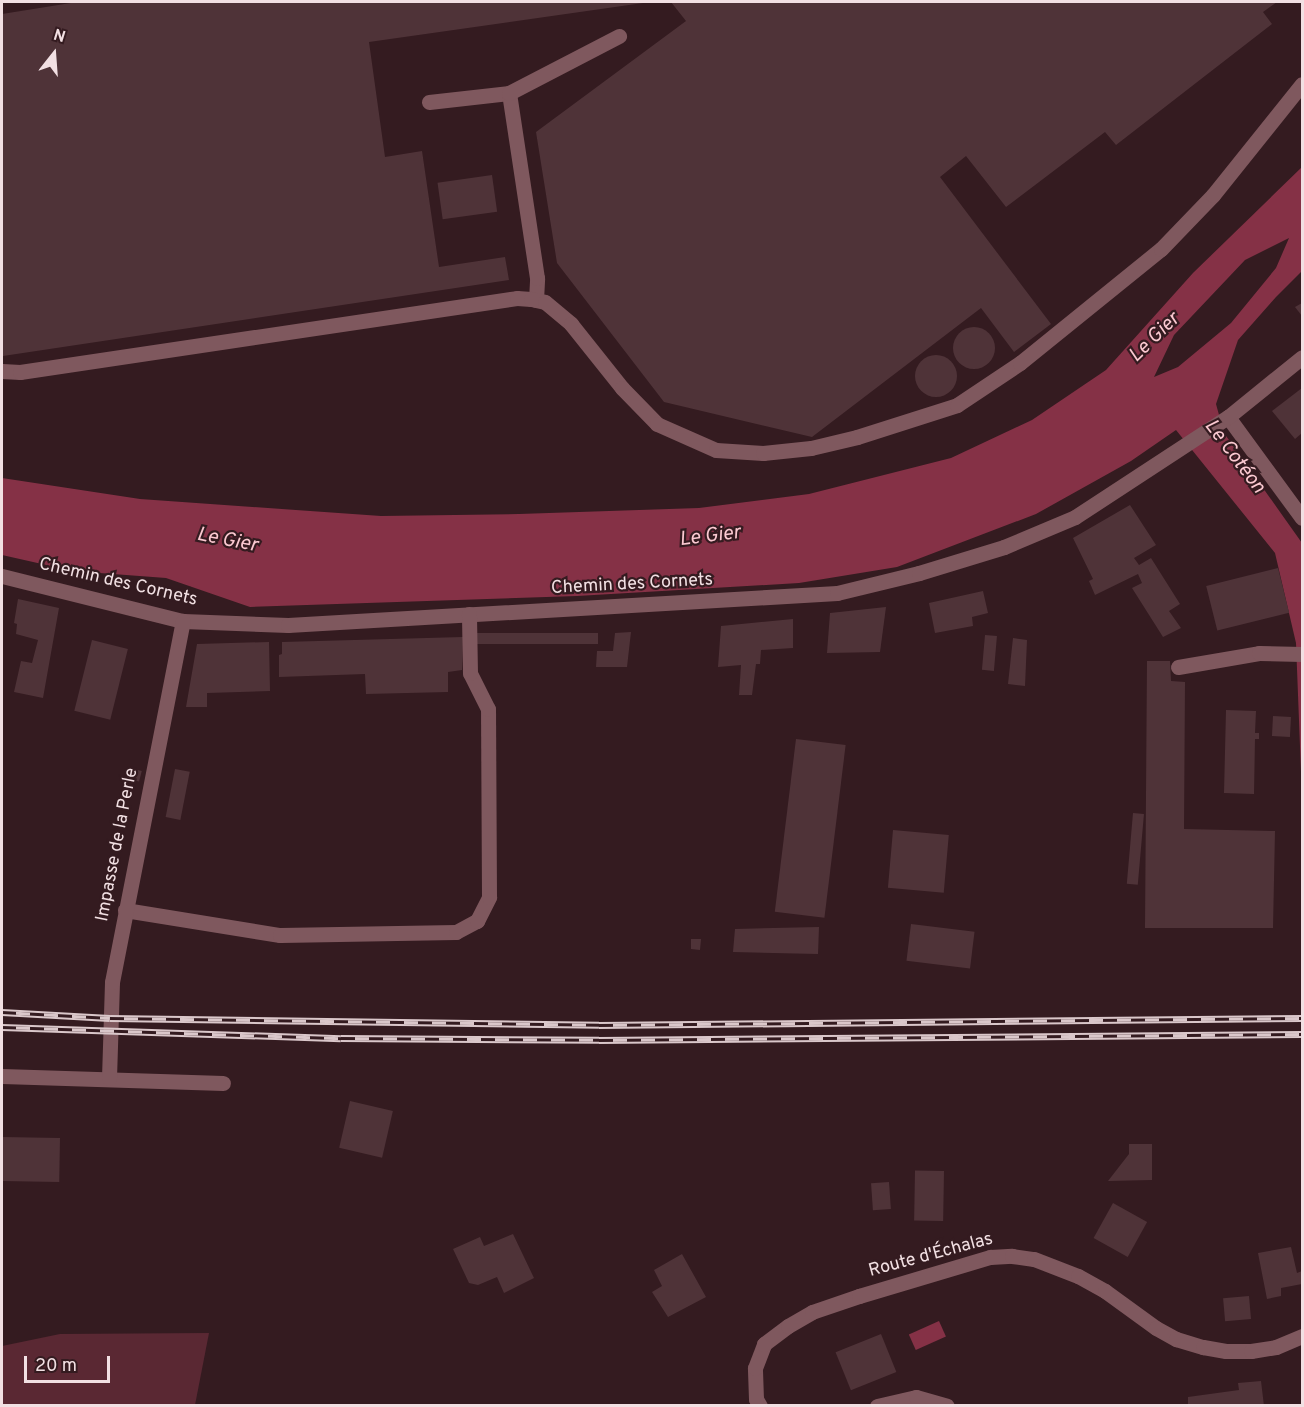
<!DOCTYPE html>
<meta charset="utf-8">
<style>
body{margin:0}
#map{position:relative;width:1304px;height:1407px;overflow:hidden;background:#341b20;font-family:Overpass,sans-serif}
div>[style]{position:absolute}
.green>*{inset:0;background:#5a2833}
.water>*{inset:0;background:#853146;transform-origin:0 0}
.building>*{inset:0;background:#4f3338;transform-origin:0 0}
.round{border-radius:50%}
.service>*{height:15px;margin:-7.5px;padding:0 7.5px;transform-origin:7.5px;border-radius:7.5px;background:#7f585e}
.minor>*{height:15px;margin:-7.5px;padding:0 7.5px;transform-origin:7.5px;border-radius:7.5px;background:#7f585e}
.tertiary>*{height:15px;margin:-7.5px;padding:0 7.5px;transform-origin:7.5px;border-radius:7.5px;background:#7f585e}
.rail>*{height:7px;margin-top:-3.5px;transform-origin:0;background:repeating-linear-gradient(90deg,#341b20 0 14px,#dac7ca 0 28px);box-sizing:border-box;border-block:2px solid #dac7ca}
span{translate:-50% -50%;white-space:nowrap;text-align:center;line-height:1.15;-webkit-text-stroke:4.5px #341b20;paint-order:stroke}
.street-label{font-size:18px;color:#f2e0e3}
.water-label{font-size:20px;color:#fccad2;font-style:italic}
.frame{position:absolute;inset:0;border:3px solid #f2e0e3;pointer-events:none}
.north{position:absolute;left:24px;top:24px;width:60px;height:60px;-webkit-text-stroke:4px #341b20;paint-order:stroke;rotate:17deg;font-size:16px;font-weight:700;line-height:24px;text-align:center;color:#f2e0e3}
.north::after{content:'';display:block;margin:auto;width:21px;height:27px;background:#f2e0e3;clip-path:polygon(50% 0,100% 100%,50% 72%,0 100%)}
.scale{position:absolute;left:24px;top:1356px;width:86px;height:27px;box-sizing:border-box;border:3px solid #f2e0e3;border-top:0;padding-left:8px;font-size:18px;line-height:21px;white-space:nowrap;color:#f2e0e3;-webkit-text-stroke:4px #341b20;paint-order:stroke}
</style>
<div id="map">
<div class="green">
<i style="clip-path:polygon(209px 1333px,195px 1405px,2px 1405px,2px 1346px,60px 1334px)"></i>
</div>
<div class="water">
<i style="clip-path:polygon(evenodd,1302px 167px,1302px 271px,1276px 297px,1238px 340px,1216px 404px,1224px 433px,1302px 543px,1302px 798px,1296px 643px,1275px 553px,1176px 430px,1131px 461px,1036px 514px,897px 567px,799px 583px,577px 596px,250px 607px,166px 578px,73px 571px,2px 555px,2px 478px,140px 499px,381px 516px,519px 514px,699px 508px,809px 494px,951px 458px,1032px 420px,1106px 370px,1193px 273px,1302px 167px,1289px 238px,1276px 268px,1231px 323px,1178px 367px,1154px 377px,1174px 335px,1245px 260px,1289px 238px)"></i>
<i style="left:939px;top:1321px;width:17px;height:33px;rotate:66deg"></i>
</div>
<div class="building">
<i style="clip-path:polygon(77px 2px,642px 2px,643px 3px,369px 42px,385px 157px,422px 151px,439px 267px,505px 257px,509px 280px,3px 356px,2px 14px)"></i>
<i style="clip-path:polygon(671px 2px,1277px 2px,1263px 12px,1272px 24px,1116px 145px,1105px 132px,1006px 207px,966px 156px,940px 177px,1051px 324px,1014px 352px,981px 308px,812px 437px,664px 402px,557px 263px,536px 132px,686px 21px)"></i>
<i style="left:492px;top:175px;width:37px;height:55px;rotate:82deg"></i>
<i style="clip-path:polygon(1302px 303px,1302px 316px,1295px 307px)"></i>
<i class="round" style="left:953px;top:327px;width:42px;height:42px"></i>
<i class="round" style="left:915px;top:355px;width:42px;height:42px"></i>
<i style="clip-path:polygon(1302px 388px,1302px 433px,1295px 439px,1272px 411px)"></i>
<i style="clip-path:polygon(1130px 505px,1156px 545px,1134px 558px,1139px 565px,1151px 558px,1180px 604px,1169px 611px,1181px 628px,1163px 637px,1132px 588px,1142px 583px,1138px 574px,1095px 595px,1089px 581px,1093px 579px,1073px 538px)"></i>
<i style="left:1278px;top:568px;width:46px;height:74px;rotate:76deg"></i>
<i style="clip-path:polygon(983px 591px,988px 613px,972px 617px,973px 626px,935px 633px,929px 603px)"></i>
<i style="clip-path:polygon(18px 599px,59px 608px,43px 698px,14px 692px,21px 661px,32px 663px,38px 640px,16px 634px,17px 624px,14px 623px)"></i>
<i style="clip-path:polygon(886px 607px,880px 652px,827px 653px,830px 613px)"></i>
<i style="clip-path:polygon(793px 619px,793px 648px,761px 650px,760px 664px,756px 664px,752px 695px,739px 695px,741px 665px,718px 667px,721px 626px)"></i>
<i style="clip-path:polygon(631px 632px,627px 667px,596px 667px,597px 651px,613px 651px,615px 633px)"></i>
<i style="left:598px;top:633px;width:11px;height:122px;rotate:90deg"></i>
<i style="left:985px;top:635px;width:12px;height:35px;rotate:5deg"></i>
<i style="clip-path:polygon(463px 637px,462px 670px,448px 672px,448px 692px,366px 694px,365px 674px,279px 677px,279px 655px,282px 654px,282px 642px)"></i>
<i style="clip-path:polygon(1013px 638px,1027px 640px,1025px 686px,1008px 684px)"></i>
<i style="left:92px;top:640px;width:37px;height:73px;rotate:14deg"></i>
<i style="clip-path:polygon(269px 642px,270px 691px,207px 693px,207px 707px,186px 707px,197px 644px)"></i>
<i style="clip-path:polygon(1147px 661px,1170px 661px,1171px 681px,1185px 682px,1184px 829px,1275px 831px,1273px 928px,1145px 928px)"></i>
<i style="clip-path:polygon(1226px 710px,1256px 711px,1255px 733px,1259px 733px,1259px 739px,1255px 739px,1254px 794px,1224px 793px)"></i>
<i style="left:1273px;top:716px;width:18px;height:20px;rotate:3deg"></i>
<i style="left:796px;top:739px;width:50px;height:174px;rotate:7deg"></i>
<i style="left:134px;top:769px;width:8px;height:11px;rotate:14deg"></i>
<i style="left:175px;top:769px;width:15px;height:49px;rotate:11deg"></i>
<i style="left:1133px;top:813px;width:11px;height:71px;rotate:5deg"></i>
<i style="left:893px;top:830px;width:56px;height:58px;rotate:5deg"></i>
<i style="left:911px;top:924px;width:64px;height:37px;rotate:7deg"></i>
<i style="clip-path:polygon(819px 927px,818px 954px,733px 952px,735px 929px)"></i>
<i style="clip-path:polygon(691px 939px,701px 939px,700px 950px,691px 949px)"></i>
<i style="left:350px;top:1101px;width:44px;height:48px;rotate:13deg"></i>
<i style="left:60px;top:1138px;width:44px;height:58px;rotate:91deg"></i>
<i style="clip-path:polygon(1129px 1144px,1152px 1144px,1152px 1180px,1108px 1181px,1129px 1154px)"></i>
<i style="left:944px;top:1171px;width:50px;height:29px;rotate:91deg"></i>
<i style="left:889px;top:1182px;width:27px;height:18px;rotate:86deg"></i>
<i style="left:1113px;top:1203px;width:39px;height:40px;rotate:29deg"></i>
<i style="clip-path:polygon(513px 1234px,534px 1278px,504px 1293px,497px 1277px,478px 1285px,469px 1283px,453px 1249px,480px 1237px,484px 1246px)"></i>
<i style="clip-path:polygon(1291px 1247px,1297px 1273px,1302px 1271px,1302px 1284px,1281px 1288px,1281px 1296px,1267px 1299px,1258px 1253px)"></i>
<i style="clip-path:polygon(682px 1254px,706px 1297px,668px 1317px,652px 1292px,662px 1286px,654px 1270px)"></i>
<i style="left:1249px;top:1296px;width:23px;height:26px;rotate:85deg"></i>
<i style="left:881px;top:1334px;width:41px;height:49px;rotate:68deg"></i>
<i style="clip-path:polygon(1261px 1381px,1264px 1406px,1188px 1406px,1188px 1397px,1239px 1390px,1238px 1383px)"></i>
</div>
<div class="service">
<i style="left:429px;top:102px;width:81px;rotate:-6.4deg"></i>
<i style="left:536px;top:300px;width:22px;rotate:-87deg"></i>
<i style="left:537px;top:278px;width:187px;rotate:-98.6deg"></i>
<i style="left:509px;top:93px;width:124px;rotate:-27.4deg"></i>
<i style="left:2px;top:371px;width:18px;rotate:3deg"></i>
<i style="left:20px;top:372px;width:502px;rotate:-8.47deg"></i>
<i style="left:517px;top:298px;width:14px;rotate:4deg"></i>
<i style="left:531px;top:299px;width:14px;rotate:12deg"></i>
<i style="left:545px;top:302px;width:34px;rotate:40deg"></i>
<i style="left:571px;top:324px;width:82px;rotate:51.4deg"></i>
<i style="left:622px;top:388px;width:50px;rotate:45.8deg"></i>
<i style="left:657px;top:424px;width:64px;rotate:23.8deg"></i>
<i style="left:716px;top:450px;width:47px;rotate:3.7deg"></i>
<i style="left:763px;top:453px;width:48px;rotate:-5.9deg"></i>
<i style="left:811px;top:448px;width:47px;rotate:-13.4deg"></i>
<i style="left:857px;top:437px;width:105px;rotate:-17.7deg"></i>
<i style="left:957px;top:405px;width:76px;rotate:-33.7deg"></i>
<i style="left:1020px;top:363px;width:181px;rotate:-39deg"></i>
<i style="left:1161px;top:249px;width:75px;rotate:-46.1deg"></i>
<i style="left:1213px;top:195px;width:142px;rotate:-51.3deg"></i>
<i style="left:1178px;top:667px;width:82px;rotate:-9.8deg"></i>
<i style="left:1259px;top:653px;width:43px;rotate:1.3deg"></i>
</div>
<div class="minor">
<i style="left:1228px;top:417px;width:125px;rotate:53.8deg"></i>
<i style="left:2px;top:576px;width:187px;rotate:14deg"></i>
<i style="left:183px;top:621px;width:105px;rotate:2.2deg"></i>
<i style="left:288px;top:625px;width:550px;rotate:-3.34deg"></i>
<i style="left:837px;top:593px;width:84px;rotate:-13.7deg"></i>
<i style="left:919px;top:573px;width:89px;rotate:-17deg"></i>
<i style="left:1004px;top:547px;width:77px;rotate:-22.9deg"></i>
<i style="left:1075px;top:517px;width:183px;rotate:-33.2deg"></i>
<i style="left:1228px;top:417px;width:95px;rotate:-39deg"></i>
<i style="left:125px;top:910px;width:157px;rotate:9.2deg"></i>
<i style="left:280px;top:935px;width:176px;rotate:-1deg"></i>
<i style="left:456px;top:932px;width:24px;rotate:-28deg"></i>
<i style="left:477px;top:921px;width:27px;rotate:-63deg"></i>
<i style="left:489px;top:897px;width:188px;rotate:-90.3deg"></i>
<i style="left:488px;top:709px;width:40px;rotate:-116.6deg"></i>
<i style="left:470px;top:673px;width:59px;rotate:-91deg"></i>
<i style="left:2px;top:1076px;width:221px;rotate:1.8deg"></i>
<i style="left:109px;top:1078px;width:96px;rotate:-88.2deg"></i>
<i style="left:112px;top:982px;width:368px;rotate:-78.9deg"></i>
</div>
<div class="tertiary">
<i style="left:760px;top:1406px;width:8px;rotate:-120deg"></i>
<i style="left:756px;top:1399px;width:31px;rotate:-92deg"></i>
<i style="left:755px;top:1368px;width:26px;rotate:-69deg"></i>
<i style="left:764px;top:1344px;width:30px;rotate:-37deg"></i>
<i style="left:788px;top:1326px;width:28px;rotate:-30deg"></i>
<i style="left:812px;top:1312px;width:50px;rotate:-18.8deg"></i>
<i style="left:859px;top:1296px;width:137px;rotate:-16.6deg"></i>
<i style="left:990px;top:1257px;width:22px;rotate:-3deg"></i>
<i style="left:1012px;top:1256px;width:22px;rotate:8deg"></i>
<i style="left:1034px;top:1259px;width:47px;rotate:21.1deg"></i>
<i style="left:1078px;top:1276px;width:31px;rotate:29deg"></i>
<i style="left:1105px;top:1291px;width:63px;rotate:36deg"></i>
<i style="left:1156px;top:1328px;width:23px;rotate:29deg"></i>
<i style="left:1176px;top:1339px;width:28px;rotate:17deg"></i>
<i style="left:1203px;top:1347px;width:23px;rotate:10deg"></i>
<i style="left:1226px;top:1351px;width:25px"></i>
<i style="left:1251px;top:1351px;width:25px;rotate:-9deg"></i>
<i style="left:1276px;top:1347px;width:28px;rotate:-23deg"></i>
<i style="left:877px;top:1406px;width:40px;rotate:-13deg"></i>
<i style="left:916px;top:1397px;width:32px;rotate:16deg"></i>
</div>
<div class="rail">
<i style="left:2px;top:1012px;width:108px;rotate:3.2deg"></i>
<i style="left:110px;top:1018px;width:489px;rotate:0.8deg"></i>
<i style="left:599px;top:1025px;width:703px;rotate:-0.57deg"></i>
<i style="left:2px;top:1027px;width:339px;rotate:1.9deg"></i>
<i style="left:341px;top:1038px;width:258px;rotate:0.4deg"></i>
<i style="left:599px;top:1040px;width:703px;rotate:-0.49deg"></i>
</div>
<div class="street-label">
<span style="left:118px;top:583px;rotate:13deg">Chemin des Cornets</span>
<span style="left:632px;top:585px;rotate:-3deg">Chemin des Cornets</span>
<span style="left:118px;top:845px;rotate:-79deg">Impasse de la Perle</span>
<span style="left:931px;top:1256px;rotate:-15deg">Route d'Échalas</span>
</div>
<div class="water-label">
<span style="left:1155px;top:338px;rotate:-44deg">Le Gier</span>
<span style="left:1234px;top:457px;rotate:53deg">Le Cotéon</span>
<span style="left:710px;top:537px;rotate:-7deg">Le Gier</span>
<span style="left:227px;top:541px;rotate:11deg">Le Gier</span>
</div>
<div class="frame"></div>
<div class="north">N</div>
<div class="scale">20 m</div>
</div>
